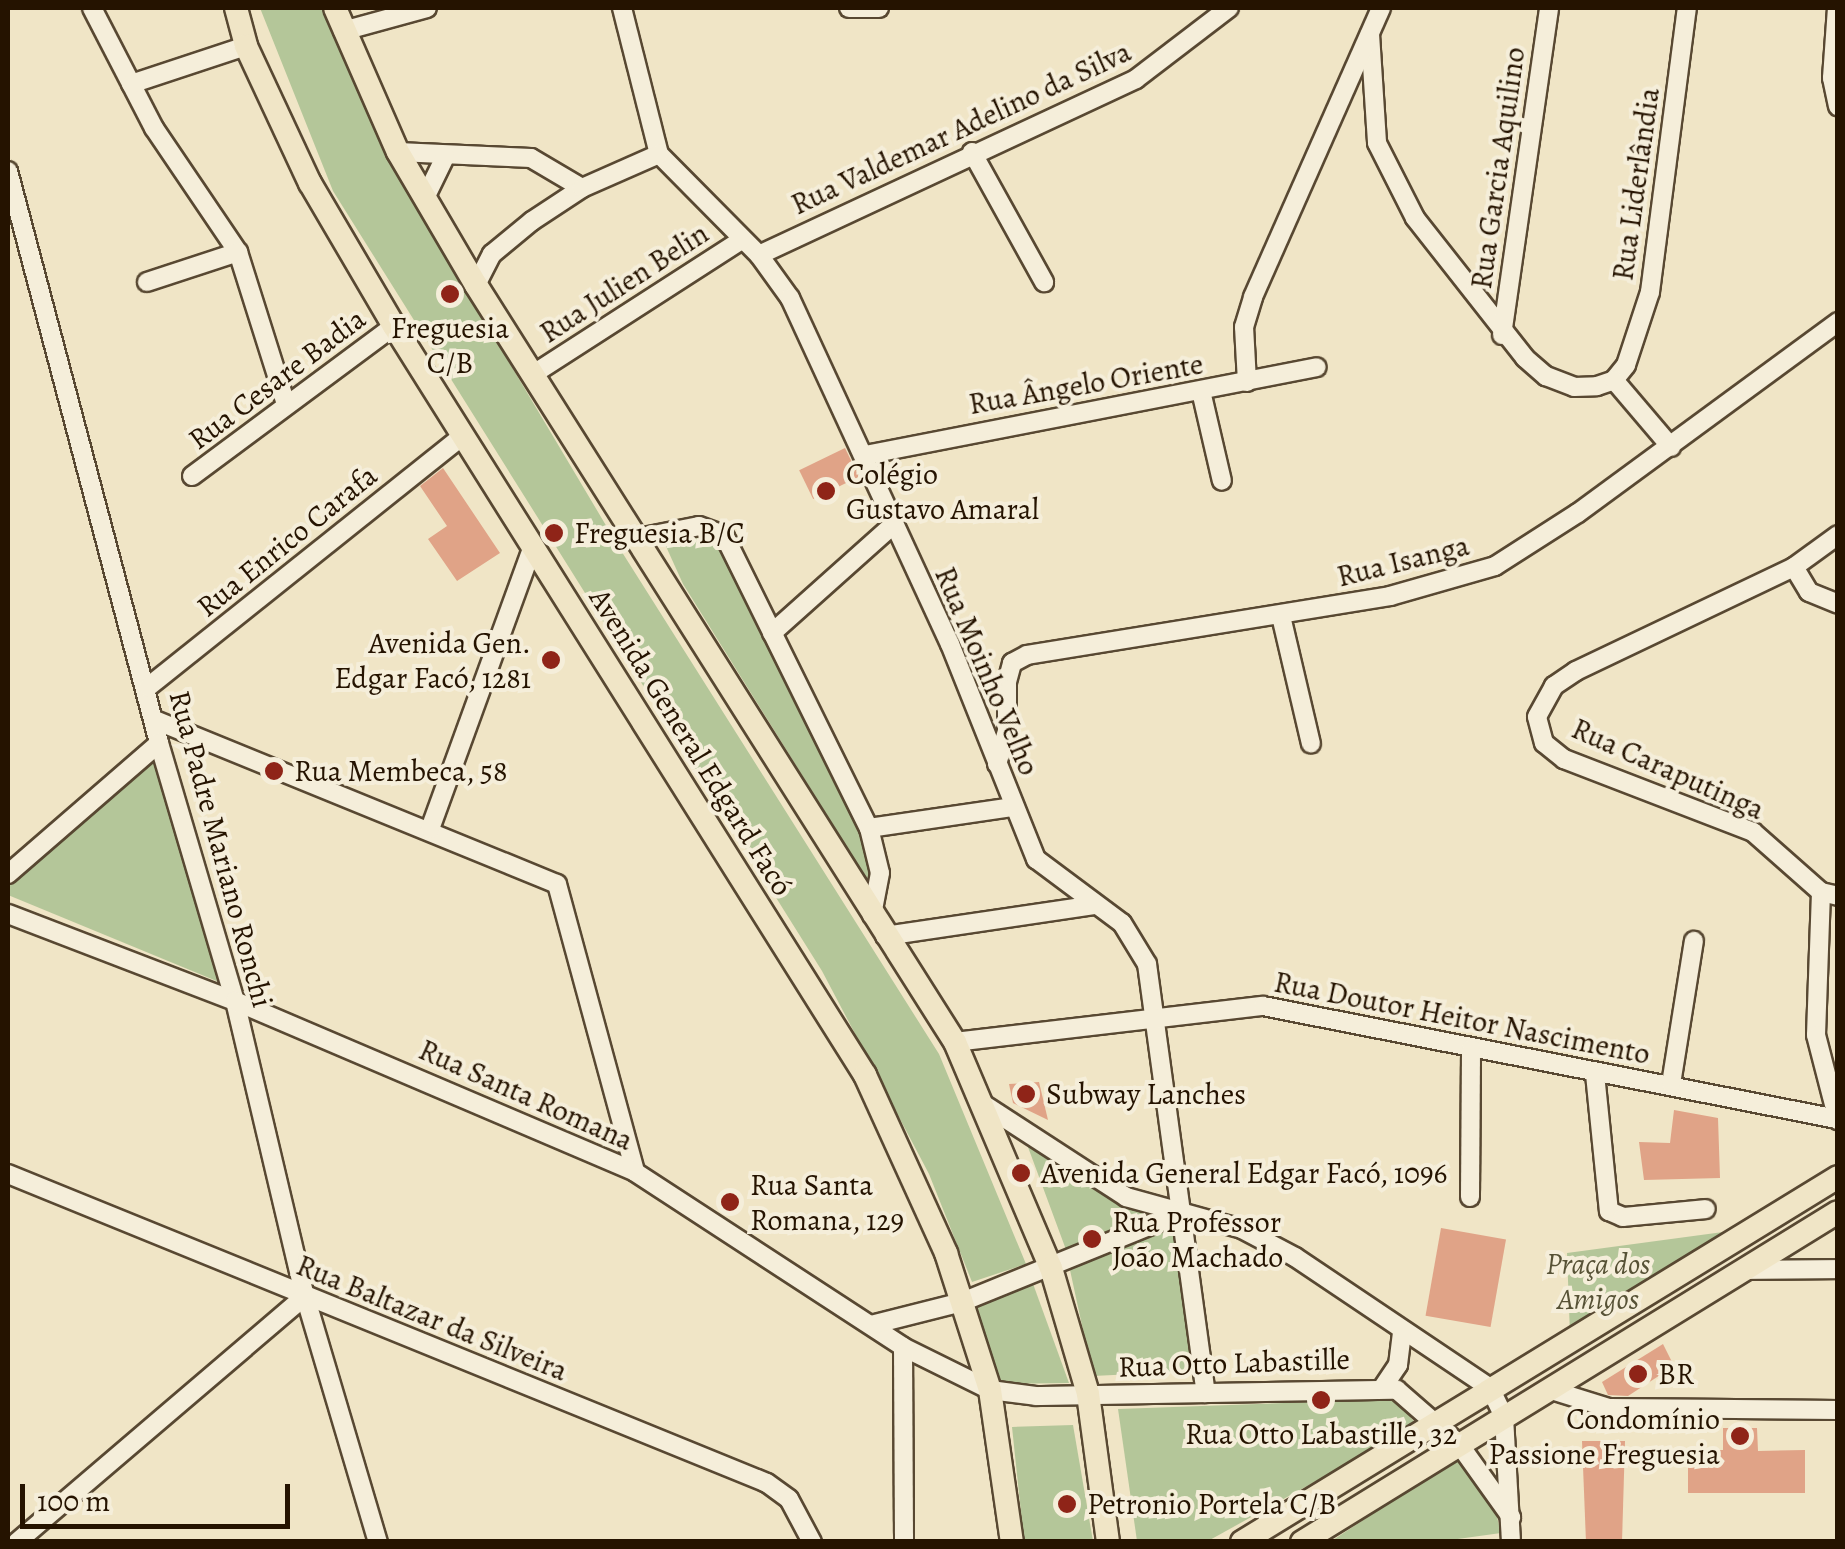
<!DOCTYPE html>
<meta charset="utf-8">
<style>
body{margin:0}
#map{position:relative;width:1845px;height:1549px;overflow:hidden;background:#f0e5c6;font-family:Alegreya,serif}
div>[style]{position:absolute}
.green>*{inset:0;background:#b4c699}
.building>*{inset:0;background:#e0a387;transform-origin:0 0}
.roads{filter:drop-shadow(2px 0 #584832) drop-shadow(-2px 0 #584832) drop-shadow(0 2px #584832) drop-shadow(0 -2px #584832)}
.minor>*{height:18px;margin:-9px;padding:0 9px;transform-origin:9px;border-radius:9px;background:#f5eeda}
.major>*{height:22px;margin:-11px;padding:0 11px;transform-origin:11px;border-radius:11px;background:#f0e5c6}
.dots>*{width:28px;height:28px;translate:-50% -50%;box-sizing:border-box;border:5px solid #f5eeda;border-radius:50%}
span{translate:-50% -50%;white-space:nowrap;text-align:center;line-height:1.15;-webkit-text-stroke:8px #f5eeda;paint-order:stroke}
.street-label{font-size:30px;color:#251300}
.poi-label{font-size:30px;color:#251300}
.left{translate:0 -50%;text-align:left}
.right{translate:-100% -50%;text-align:right}
.park-label{font-size:30px;color:#575236;font-style:italic}
.frame{position:absolute;inset:0;border:10px solid #251300;pointer-events:none}
.scale{position:absolute;left:20px;top:1484px;width:270px;height:45px;box-sizing:border-box;border:5px solid #251300;border-top:0;padding-left:12px;font-size:30px;line-height:35px;white-space:nowrap;color:#251300;-webkit-text-stroke:8px #f5eeda;paint-order:stroke}
</style>
<div id="map">
<div class="green">
<i style="clip-path:polygon(260px 8px,322px 8px,386px 155px,620px 549px,939px 1054px,1026px 1264px,972px 1282px,929px 1174px,822px 971px,333px 191px)"></i>
<i style="clip-path:polygon(713px 530px,863px 826px,873px 889px,683px 584px,664px 542px)"></i>
<i style="clip-path:polygon(157px 754px,219px 982px,8px 895px,8px 887px)"></i>
<i style="clip-path:polygon(1025px 1139px,1182px 1237px,1195px 1371px,1093px 1376px,1065px 1247px)"></i>
<i style="clip-path:polygon(1738px 1230px,1570px 1335px,1567px 1253px)"></i>
<i style="clip-path:polygon(1032px 1281px,1069px 1383px,999px 1384px,974px 1299px)"></i>
<i style="clip-path:polygon(1395px 1399px,1417px 1425px,1208px 1541px,1137px 1541px,1118px 1409px)"></i>
<i style="clip-path:polygon(1073px 1425px,1093px 1541px,1024px 1541px,1012px 1427px)"></i>
<i style="clip-path:polygon(1457px 1458px,1493px 1501px,1501px 1533px,1436px 1542px,1330px 1542px)"></i>
</div>
<div class="building">
<i style="left:845px;top:448px;width:32px;height:51px;rotate:64deg"></i>
<i style="clip-path:polygon(443px 468px,500px 553px,457px 581px,428px 539px,447px 526px,420px 486px)"></i>
<i style="clip-path:polygon(1039px 1082px,1048px 1120px,1013px 1103px,1009px 1084px)"></i>
<i style="clip-path:polygon(1674px 1110px,1718px 1118px,1720px 1178px,1644px 1180px,1639px 1142px,1670px 1143px)"></i>
<i style="left:1441px;top:1228px;width:66px;height:89px;rotate:10deg"></i>
<i style="clip-path:polygon(1663px 1344px,1674px 1366px,1628px 1396px,1608px 1395px,1602px 1382px)"></i>
<i style="clip-path:polygon(1723px 1428px,1757px 1428px,1758px 1451px,1805px 1450px,1805px 1493px,1688px 1493px,1688px 1450px,1723px 1450px)"></i>
<i style="clip-path:polygon(1582px 1441px,1625px 1441px,1622px 1542px,1586px 1542px)"></i>
</div>
<div class="roads">
<div class="minor">
<i style="left:92px;top:8px;width:135px;rotate:62.7deg"></i>
<i style="left:154px;top:128px;width:150px;rotate:55.9deg"></i>
<i style="left:238px;top:252px;width:159px;rotate:72.5deg"></i>
<i style="left:622px;top:8px;width:151px;rotate:75.8deg"></i>
<i style="left:659px;top:154px;width:142px;rotate:45.3deg"></i>
<i style="left:759px;top:255px;width:53px;rotate:54.2deg"></i>
<i style="left:790px;top:298px;width:381px;rotate:65.2deg"></i>
<i style="left:950px;top:644px;width:232px;rotate:68.2deg"></i>
<i style="left:1036px;top:859px;width:107px;rotate:36.7deg"></i>
<i style="left:1122px;top:923px;width:48px;rotate:58.6deg"></i>
<i style="left:1147px;top:964px;width:433px;rotate:82.2deg"></i>
<i style="left:849px;top:8px;width:30px"></i>
<i style="left:1837px;top:8px;width:70px;rotate:94.1deg"></i>
<i style="left:1832px;top:78px;width:29px;rotate:78deg"></i>
<i style="left:343px;top:31px;width:87px;rotate:-15.3deg"></i>
<i style="left:1370px;top:34px;width:109px;rotate:86.3deg"></i>
<i style="left:1377px;top:143px;width:84px;rotate:63.1deg"></i>
<i style="left:1415px;top:218px;width:178px;rotate:51.8deg"></i>
<i style="left:1525px;top:358px;width:28px;rotate:41deg"></i>
<i style="left:1546px;top:376px;width:30px;rotate:21deg"></i>
<i style="left:1574px;top:387px;width:23px;rotate:-2deg"></i>
<i style="left:1597px;top:386px;width:18px;rotate:-19deg"></i>
<i style="left:1614px;top:380px;width:19px;rotate:-51deg"></i>
<i style="left:1626px;top:365px;width:77px;rotate:-71.8deg"></i>
<i style="left:1650px;top:292px;width:286px;rotate:-82.6deg"></i>
<i style="left:131px;top:84px;width:121px;rotate:-18.3deg"></i>
<i style="left:398px;top:152px;width:133px;rotate:2.6deg"></i>
<i style="left:531px;top:158px;width:59px;rotate:30.5deg"></i>
<i style="left:972px;top:152px;width:149px;rotate:61deg"></i>
<i style="left:8px;top:171px;width:592px;rotate:75.21deg"></i>
<i style="left:159px;top:743px;width:269px;rotate:73.6deg"></i>
<i style="left:235px;top:1001px;width:303px;rotate:76.7deg"></i>
<i style="left:305px;top:1296px;width:257px;rotate:73.5deg"></i>
<i style="left:425px;top:198px;width:46px;rotate:-64deg"></i>
<i style="left:759px;top:255px;width:416px;rotate:-25deg"></i>
<i style="left:1136px;top:79px;width:117px;rotate:-37.4deg"></i>
<i style="left:147px;top:282px;width:96px;rotate:-18.2deg"></i>
<i style="left:476px;top:285px;width:35px;rotate:-63deg"></i>
<i style="left:492px;top:254px;width:52px;rotate:-39.5deg"></i>
<i style="left:532px;top:221px;width:60px;rotate:-33.4deg"></i>
<i style="left:582px;top:188px;width:84px;rotate:-23.8deg"></i>
<i style="left:1502px;top:335px;width:330px;rotate:-81.8deg"></i>
<i style="left:535px;top:373px;width:247px;rotate:-32.8deg"></i>
<i style="left:1614px;top:380px;width:88px;rotate:49.6deg"></i>
<i style="left:1247px;top:382px;width:55px;rotate:-93.1deg"></i>
<i style="left:1244px;top:327px;width:31px;rotate:-73deg"></i>
<i style="left:1253px;top:297px;width:316px;rotate:-66.1deg"></i>
<i style="left:1201px;top:391px;width:92px;rotate:76.9deg"></i>
<i style="left:865px;top:455px;width:460px;rotate:-11deg"></i>
<i style="left:192px;top:476px;width:252px;rotate:-36.6deg"></i>
<i style="left:1838px;top:535px;width:54px;rotate:144deg"></i>
<i style="left:1794px;top:567px;width:242px;rotate:154.5deg"></i>
<i style="left:1576px;top:671px;width:27px;rotate:146deg"></i>
<i style="left:1554px;top:686px;width:35px;rotate:119deg"></i>
<i style="left:1537px;top:717px;width:27px;rotate:75deg"></i>
<i style="left:1544px;top:743px;width:26px;rotate:39deg"></i>
<i style="left:1564px;top:759px;width:203px;rotate:21.1deg"></i>
<i style="left:1753px;top:832px;width:91px;rotate:41.4deg"></i>
<i style="left:1821px;top:892px;width:17px;rotate:13deg"></i>
<i style="left:638px;top:538px;width:62px;rotate:-11.1deg"></i>
<i style="left:699px;top:526px;width:27px;rotate:20deg"></i>
<i style="left:724px;top:535px;width:327px;rotate:63.7deg"></i>
<i style="left:869px;top:828px;width:146px;rotate:-8.3deg"></i>
<i style="left:1794px;top:567px;width:29px;rotate:59deg"></i>
<i style="left:1809px;top:592px;width:31px;rotate:22deg"></i>
<i style="left:1281px;top:616px;width:131px;rotate:76.8deg"></i>
<i style="left:772px;top:633px;width:164px;rotate:-41.8deg"></i>
<i style="left:148px;top:687px;width:399px;rotate:-38.6deg"></i>
<i style="left:155px;top:720px;width:434px;rotate:22.2deg"></i>
<i style="left:557px;top:884px;width:298px;rotate:74.8deg"></i>
<i style="left:997px;top:764px;width:34px;rotate:-73deg"></i>
<i style="left:1007px;top:732px;width:50px;rotate:-90deg"></i>
<i style="left:1007px;top:682px;width:20px;rotate:-75deg"></i>
<i style="left:1012px;top:663px;width:17px;rotate:-28deg"></i>
<i style="left:1027px;top:655px;width:368px;rotate:-9.2deg"></i>
<i style="left:1390px;top:596px;width:109px;rotate:-15.9deg"></i>
<i style="left:1495px;top:566px;width:98px;rotate:-32.6deg"></i>
<i style="left:1578px;top:513px;width:323px;rotate:-36.3deg"></i>
<i style="left:869px;top:828px;width:46px;rotate:76.3deg"></i>
<i style="left:880px;top:873px;width:43px;rotate:100.8deg"></i>
<i style="left:430px;top:829px;width:299px;rotate:-70deg"></i>
<i style="left:8px;top:874px;width:200px;rotate:-40.9deg"></i>
<i style="left:1821px;top:892px;width:143px;rotate:92deg"></i>
<i style="left:1816px;top:1035px;width:88px;rotate:75.5deg"></i>
<i style="left:8px;top:914px;width:243px;rotate:21deg"></i>
<i style="left:235px;top:1001px;width:435px;rotate:23.1deg"></i>
<i style="left:635px;top:1172px;width:320px;rotate:33.1deg"></i>
<i style="left:903px;top:1347px;width:97px;rotate:26.3deg"></i>
<i style="left:990px;top:1390px;width:46px;rotate:7.4deg"></i>
<i style="left:1036px;top:1396px;width:361px;rotate:-1deg"></i>
<i style="left:1397px;top:1390px;width:82px;rotate:41.1deg"></i>
<i style="left:1459px;top:1444px;width:90px;rotate:54.5deg"></i>
<i style="left:885px;top:936px;width:213px;rotate:-8.4deg"></i>
<i style="left:955px;top:1042px;width:310px;rotate:-6.7deg"></i>
<i style="left:1263px;top:1006px;width:585px;rotate:11.14deg"></i>
<i style="left:1595px;top:1074px;width:138px;rotate:84.2deg"></i>
<i style="left:1609px;top:1211px;width:15px;rotate:23deg"></i>
<i style="left:1623px;top:1217px;width:83px;rotate:-5.5deg"></i>
<i style="left:1671px;top:1084px;width:145px;rotate:-80.9deg"></i>
<i style="left:983px;top:1104px;width:171px;rotate:33deg"></i>
<i style="left:1126px;top:1197px;width:120px;rotate:15.4deg"></i>
<i style="left:1242px;top:1229px;width:60px;rotate:27.8deg"></i>
<i style="left:1295px;top:1257px;width:235px;rotate:33.9deg"></i>
<i style="left:1490px;top:1388px;width:32px;rotate:64deg"></i>
<i style="left:1504px;top:1417px;width:125px;rotate:86.8deg"></i>
<i style="left:8px;top:1174px;width:819px;rotate:22.15deg"></i>
<i style="left:767px;top:1483px;width:27px;rotate:36deg"></i>
<i style="left:789px;top:1499px;width:49px;rotate:61.9deg"></i>
<i style="left:1470px;top:1197px;width:148px;rotate:-89.6deg"></i>
<i style="left:1744px;top:1270px;width:94px;rotate:-0.6deg"></i>
<i style="left:871px;top:1325px;width:94px;rotate:-14.2deg"></i>
<i style="left:962px;top:1302px;width:234px;rotate:-22.1deg"></i>
<i style="left:903px;top:1347px;width:195px;rotate:89.7deg"></i>
<i style="left:1383px;top:1387px;width:27px;rotate:-56deg"></i>
<i style="left:1398px;top:1365px;width:31px;rotate:-83deg"></i>
<i style="left:1548px;top:1389px;width:64px;rotate:17.3deg"></i>
<i style="left:1609px;top:1408px;width:229px;rotate:0.5deg"></i>
<i style="left:17px;top:1542px;width:379px;rotate:-40.5deg"></i>
</div>
<div class="major">
<i style="left:236px;top:8px;width:39px;rotate:75deg"></i>
<i style="left:246px;top:46px;width:151px;rotate:65deg"></i>
<i style="left:310px;top:183px;width:166px;rotate:59.6deg"></i>
<i style="left:394px;top:326px;width:885px;rotate:57.84deg"></i>
<i style="left:865px;top:1075px;width:196px;rotate:65.5deg"></i>
<i style="left:946px;top:1253px;width:144px;rotate:72.2deg"></i>
<i style="left:990px;top:1390px;width:154px;rotate:81.8deg"></i>
<i style="left:335px;top:8px;width:157px;rotate:66.4deg"></i>
<i style="left:398px;top:152px;width:154px;rotate:59.6deg"></i>
<i style="left:476px;top:285px;width:896px;rotate:57.68deg"></i>
<i style="left:955px;top:1042px;width:246px;rotate:67deg"></i>
<i style="left:1051px;top:1268px;width:131px;rotate:73.6deg"></i>
<i style="left:1088px;top:1394px;width:149px;rotate:82.3deg"></i>
<i style="left:1242px;top:1542px;width:699px;rotate:-31.48deg"></i>
<i style="left:1302px;top:1542px;width:629px;rotate:-31.62deg"></i>
</div>
</div>
<div class="dots">
<i style="left:450px;top:294px;background:#8f2418"></i>
<i style="left:826px;top:491px;background:#8f2418"></i>
<i style="left:554px;top:533px;background:#8f2418"></i>
<i style="left:551px;top:660px;background:#8f2418"></i>
<i style="left:274px;top:771px;background:#8f2418"></i>
<i style="left:1026px;top:1094px;background:#8f2418"></i>
<i style="left:1021px;top:1173px;background:#8f2418"></i>
<i style="left:730px;top:1202px;background:#8f2418"></i>
<i style="left:1092px;top:1239px;background:#8f2418"></i>
<i style="left:1638px;top:1374px;background:#8f2418"></i>
<i style="left:1321px;top:1400px;background:#8f2418"></i>
<i style="left:1740px;top:1436px;background:#8f2418"></i>
<i style="left:1067px;top:1504px;background:#8f2418"></i>
</div>
<div class="street-label">
<span style="left:961px;top:128px;rotate:-25deg">Rua Valdemar Adelino da Silva</span>
<span style="left:1498px;top:168px;rotate:-82deg">Rua Garcia Aquilino</span>
<span style="left:1636px;top:184px;rotate:-82deg">Rua Liderlândia</span>
<span style="left:624px;top:283px;rotate:-33deg">Rua Julien Belin</span>
<span style="left:277px;top:379px;rotate:-37deg">Rua Cesare Badia</span>
<span style="left:1086px;top:384px;rotate:-10deg">Rua Ângelo Oriente</span>
<span style="left:287px;top:541px;rotate:-39deg">Rua Enrico Carafa</span>
<span style="left:1403px;top:561px;rotate:-14deg">Rua Isanga</span>
<span style="left:987px;top:671px;rotate:67deg">Rua Moinho Velho</span>
<span style="left:691px;top:742px;rotate:58deg">Avenida General Edgard Facó</span>
<span style="left:1668px;top:769px;rotate:24deg">Rua Caraputinga</span>
<span style="left:221px;top:849px;rotate:75deg">Rua Padre Mariano Ronchi</span>
<span style="left:1462px;top:1018px;rotate:11deg">Rua Doutor Heitor Nascimento</span>
<span style="left:526px;top:1095px;rotate:24deg">Rua Santa Romana</span>
<span style="left:432px;top:1318px;rotate:22deg">Rua Baltazar da Silveira</span>
<span style="left:1234px;top:1363px;rotate:-2deg">Rua Otto Labastille</span>
</div>
<div class="poi-label">
<span style="left:450px;top:345px">Freguesia<br>C/B</span>
<span class="left" style="left:846px;top:491px">Colégio<br>Gustavo Amaral</span>
<span class="left" style="left:574px;top:533px">Freguesia B/C</span>
<span class="right" style="left:531px;top:660px">Avenida Gen.<br>Edgar Facó, 1281</span>
<span class="left" style="left:294px;top:771px">Rua Membeca, 58</span>
<span class="left" style="left:1046px;top:1094px">Subway Lanches</span>
<span class="left" style="left:1041px;top:1173px">Avenida General Edgar Facó, 1096</span>
<span class="left" style="left:750px;top:1202px">Rua Santa<br>Romana, 129</span>
<span class="left" style="left:1112px;top:1239px">Rua Professor<br>João Machado</span>
<span class="left" style="left:1658px;top:1374px">BR</span>
<span class="right" style="left:1720px;top:1436px">Condomínio<br>Passione Freguesia</span>
<span style="left:1321px;top:1434px">Rua Otto Labastille, 32</span>
<span class="left" style="left:1087px;top:1504px">Petronio Portela C/B</span>
</div>
<div class="park-label">
<span style="left:1598px;top:1281px">Praça dos<br>Amigos</span>
</div>
<div class="frame"></div>
<div class="scale">100 m</div>
</div>
